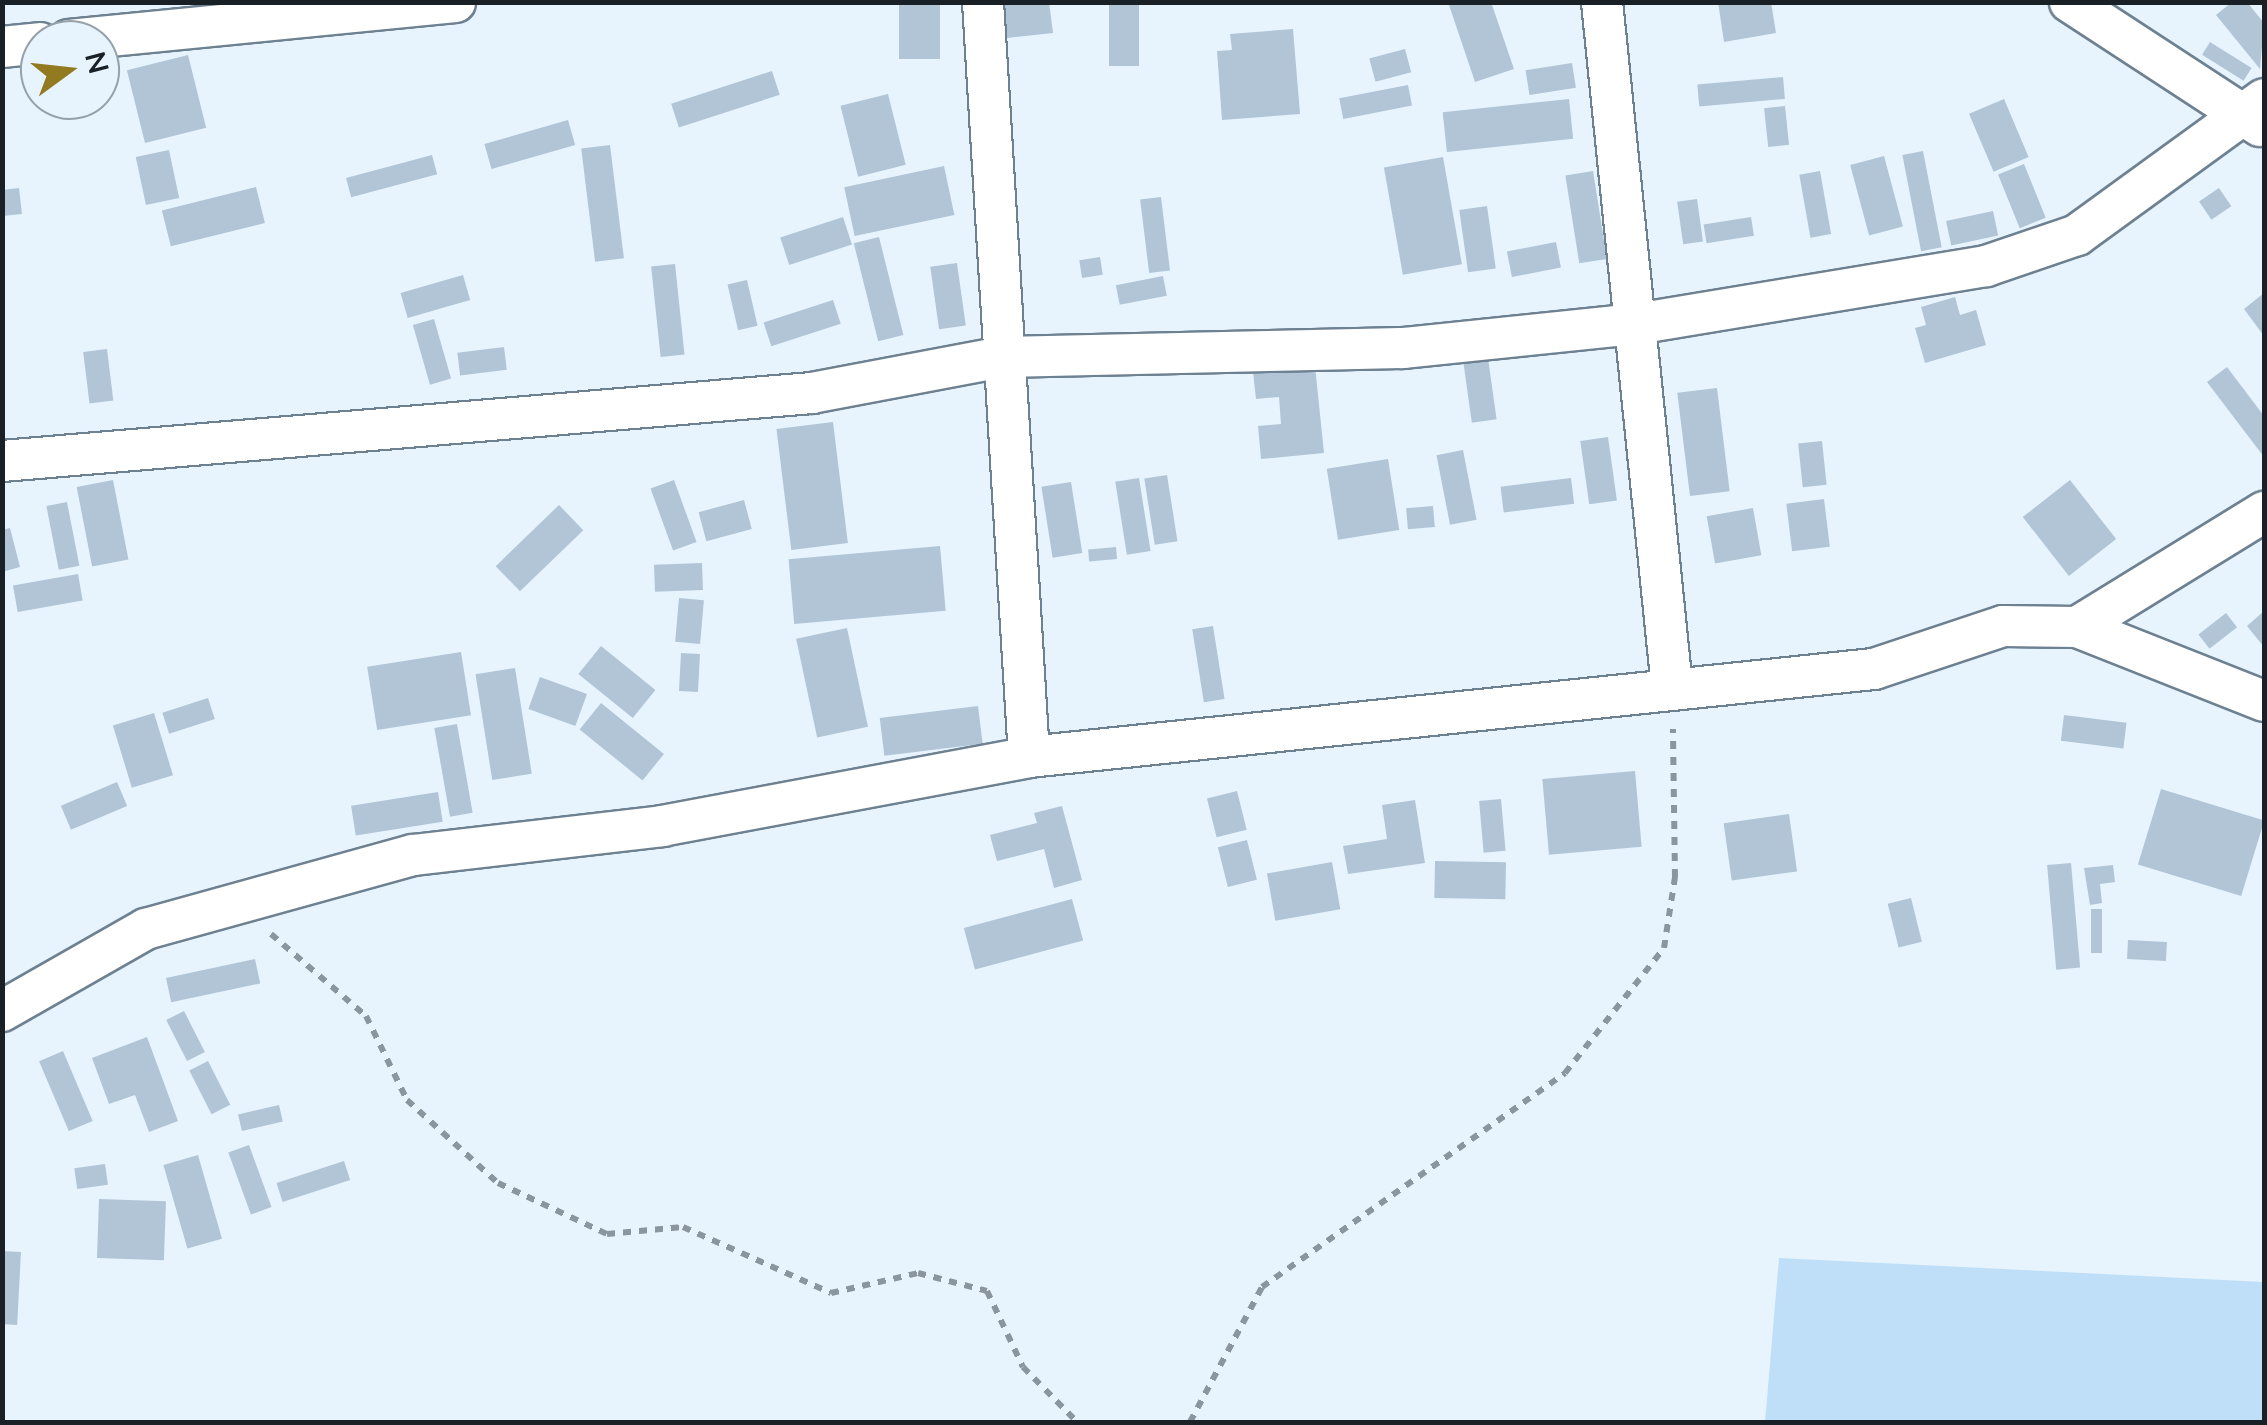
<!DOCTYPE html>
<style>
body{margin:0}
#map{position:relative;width:2267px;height:1425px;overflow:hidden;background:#e7f4fe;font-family:Mulish,sans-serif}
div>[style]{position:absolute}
.green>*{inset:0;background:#bfdff9}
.building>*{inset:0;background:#b1c5d7;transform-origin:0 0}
.path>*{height:6px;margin-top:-3px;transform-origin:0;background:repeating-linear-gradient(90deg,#8a959d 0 8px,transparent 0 16px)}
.roads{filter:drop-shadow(2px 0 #6e8191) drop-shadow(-2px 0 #6e8191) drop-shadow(0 2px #6e8191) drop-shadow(0 -2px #6e8191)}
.minor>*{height:40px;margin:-20px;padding:0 20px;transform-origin:20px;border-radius:20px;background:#fff}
span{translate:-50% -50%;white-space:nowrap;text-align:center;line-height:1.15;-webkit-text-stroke:10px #e7f4fe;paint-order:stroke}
.frame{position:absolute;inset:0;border:5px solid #192127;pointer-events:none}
.north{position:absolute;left:20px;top:20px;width:100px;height:100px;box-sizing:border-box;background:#e7f4fe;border:2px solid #95a0a8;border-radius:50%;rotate:75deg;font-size:28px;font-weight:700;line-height:40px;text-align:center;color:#192127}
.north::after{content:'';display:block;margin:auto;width:35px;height:45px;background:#927a20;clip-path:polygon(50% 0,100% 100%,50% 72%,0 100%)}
</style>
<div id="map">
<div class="green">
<i style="clip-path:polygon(1779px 1258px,2264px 1282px,2264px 1422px,1765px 1422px)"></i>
</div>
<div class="building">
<i style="left:899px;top:2px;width:41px;height:57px"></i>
<i style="clip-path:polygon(1003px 2px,1049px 2px,1053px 33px,1007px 38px)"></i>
<i style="left:1109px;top:2px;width:30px;height:64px"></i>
<i style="clip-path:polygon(1448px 2px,1491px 2px,1514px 69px,1475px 82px)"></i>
<i style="clip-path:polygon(1718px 2px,1771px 2px,1776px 33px,1724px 42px)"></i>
<i style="clip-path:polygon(2232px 2px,2247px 2px,2264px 23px,2260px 69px,2216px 15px)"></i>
<i style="clip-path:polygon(1293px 29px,1300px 114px,1222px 120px,1217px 51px,1232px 50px,1230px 34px)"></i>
<i style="left:2210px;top:42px;width:49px;height:15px;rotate:32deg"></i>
<i style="left:1405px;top:49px;width:24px;height:37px;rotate:75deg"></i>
<i style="left:188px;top:55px;width:75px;height:63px;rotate:76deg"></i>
<i style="left:1572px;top:63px;width:25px;height:47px;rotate:81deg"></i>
<i style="left:772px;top:71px;width:25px;height:106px;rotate:72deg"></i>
<i style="left:1783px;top:77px;width:22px;height:86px;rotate:85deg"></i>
<i style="left:1408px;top:85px;width:21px;height:70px;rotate:79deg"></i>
<i style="left:888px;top:94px;width:73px;height:49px;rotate:76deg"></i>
<i style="left:1569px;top:99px;width:40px;height:127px;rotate:84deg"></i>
<i style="left:2004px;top:99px;width:63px;height:38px;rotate:67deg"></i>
<i style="left:1785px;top:106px;width:39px;height:21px;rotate:84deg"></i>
<i style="left:568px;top:120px;width:26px;height:87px;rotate:74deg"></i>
<i style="left:610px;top:145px;width:114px;height:29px;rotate:83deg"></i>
<i style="left:169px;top:150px;width:49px;height:34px;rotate:78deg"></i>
<i style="left:1923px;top:151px;width:98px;height:21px;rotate:79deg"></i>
<i style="left:432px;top:155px;width:20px;height:89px;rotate:75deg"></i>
<i style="left:1884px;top:156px;width:73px;height:35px;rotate:75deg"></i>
<i style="left:1443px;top:157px;width:109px;height:60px;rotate:80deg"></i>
<i style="left:2024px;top:164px;width:58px;height:28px;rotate:68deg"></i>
<i style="left:944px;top:166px;width:50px;height:102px;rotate:78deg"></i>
<i style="left:1593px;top:171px;width:89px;height:28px;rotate:81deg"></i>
<i style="left:1820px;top:171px;width:64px;height:21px;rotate:80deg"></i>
<i style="left:256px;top:187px;width:37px;height:97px;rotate:76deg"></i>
<i style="clip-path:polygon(19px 188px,22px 214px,2px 216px,2px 190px)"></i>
<i style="left:2219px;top:188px;width:22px;height:24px;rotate:56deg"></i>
<i style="left:1161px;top:197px;width:74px;height:21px;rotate:83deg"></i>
<i style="left:1697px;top:199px;width:43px;height:20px;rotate:82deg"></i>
<i style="left:1487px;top:206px;width:63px;height:28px;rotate:82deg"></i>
<i style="left:1993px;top:211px;width:25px;height:48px;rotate:78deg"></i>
<i style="left:843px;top:217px;width:29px;height:66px;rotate:72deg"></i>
<i style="left:1751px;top:217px;width:19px;height:48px;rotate:81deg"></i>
<i style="left:879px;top:237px;width:101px;height:26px;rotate:76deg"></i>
<i style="left:1556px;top:242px;width:26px;height:50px;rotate:79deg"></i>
<i style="left:1100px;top:257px;width:18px;height:21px;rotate:81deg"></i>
<i style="left:957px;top:263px;width:63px;height:27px;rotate:82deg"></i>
<i style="left:675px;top:264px;width:91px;height:24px;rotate:84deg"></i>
<i style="left:463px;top:275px;width:26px;height:65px;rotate:74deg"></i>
<i style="left:1163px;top:276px;width:20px;height:48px;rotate:79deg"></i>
<i style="left:747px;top:280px;width:47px;height:20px;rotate:77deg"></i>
<i style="clip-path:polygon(2264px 293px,2264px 336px,2244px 309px)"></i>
<i style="clip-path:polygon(1955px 297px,1960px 315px,1976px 310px,1986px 345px,1925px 363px,1915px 328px,1926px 325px,1921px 307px)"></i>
<i style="left:833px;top:300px;width:25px;height:73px;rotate:72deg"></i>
<i style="left:434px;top:319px;width:62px;height:22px;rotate:74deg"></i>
<i style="left:504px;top:347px;width:23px;height:47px;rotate:83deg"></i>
<i style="left:107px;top:349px;width:52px;height:24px;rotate:83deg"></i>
<i style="left:1487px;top:351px;width:69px;height:25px;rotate:82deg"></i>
<i style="clip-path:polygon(1315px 366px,1324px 453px,1261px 459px,1258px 426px,1281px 424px,1279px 397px,1256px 399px,1253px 372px)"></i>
<i style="clip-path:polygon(2227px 367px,2264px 416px,2264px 457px,2207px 382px)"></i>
<i style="left:1717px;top:388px;width:104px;height:40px;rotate:83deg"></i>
<i style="left:833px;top:422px;width:122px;height:57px;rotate:83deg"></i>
<i style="left:1608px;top:437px;width:64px;height:28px;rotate:82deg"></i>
<i style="left:1822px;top:441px;width:44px;height:24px;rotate:84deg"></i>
<i style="left:1463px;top:450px;width:71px;height:27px;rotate:79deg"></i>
<i style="left:1388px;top:459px;width:72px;height:62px;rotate:81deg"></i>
<i style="left:1167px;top:475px;width:67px;height:23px;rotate:81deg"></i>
<i style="left:1139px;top:478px;width:74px;height:24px;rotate:81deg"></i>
<i style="left:1571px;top:478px;width:26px;height:71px;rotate:83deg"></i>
<i style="left:113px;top:480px;width:81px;height:37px;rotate:79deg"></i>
<i style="left:674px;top:480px;width:66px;height:25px;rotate:70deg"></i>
<i style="left:2070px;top:480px;width:75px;height:60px;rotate:52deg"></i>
<i style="left:1071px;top:482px;width:72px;height:30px;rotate:81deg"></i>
<i style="left:1824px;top:499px;width:48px;height:38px;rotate:83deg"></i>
<i style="left:744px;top:500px;width:30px;height:47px;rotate:75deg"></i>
<i style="left:67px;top:502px;width:65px;height:21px;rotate:79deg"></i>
<i style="left:559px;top:505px;width:35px;height:88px;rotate:46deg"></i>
<i style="left:1433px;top:506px;width:21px;height:27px;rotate:85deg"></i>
<i style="left:1753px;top:508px;width:48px;height:47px;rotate:80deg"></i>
<i style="clip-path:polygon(10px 528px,20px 567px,2px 572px,2px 530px)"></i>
<i style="left:940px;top:546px;width:65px;height:152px;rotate:85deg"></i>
<i style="left:1116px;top:547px;width:12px;height:28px;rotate:85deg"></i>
<i style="left:702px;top:563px;width:27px;height:48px;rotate:88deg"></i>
<i style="left:78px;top:574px;width:27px;height:66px;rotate:80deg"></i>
<i style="left:679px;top:598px;width:25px;height:44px;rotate:5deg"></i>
<i style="clip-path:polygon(2264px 611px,2264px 647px,2247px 626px)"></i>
<i style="left:2226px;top:613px;width:18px;height:35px;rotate:52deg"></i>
<i style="left:1213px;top:626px;width:74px;height:21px;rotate:81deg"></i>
<i style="left:847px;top:628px;width:101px;height:52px;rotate:78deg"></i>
<i style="left:601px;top:646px;width:70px;height:36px;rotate:39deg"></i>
<i style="left:461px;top:652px;width:64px;height:95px;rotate:81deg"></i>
<i style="left:681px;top:653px;width:19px;height:38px;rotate:3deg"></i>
<i style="left:515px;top:668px;width:107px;height:40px;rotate:81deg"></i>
<i style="left:540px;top:677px;width:50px;height:34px;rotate:20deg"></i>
<i style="left:208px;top:698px;width:22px;height:48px;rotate:72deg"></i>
<i style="left:601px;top:703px;width:81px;height:34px;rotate:39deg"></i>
<i style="left:978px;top:706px;width:38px;height:99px;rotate:83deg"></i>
<i style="left:154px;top:713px;width:65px;height:43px;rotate:73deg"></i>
<i style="left:2064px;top:715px;width:63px;height:26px;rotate:7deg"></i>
<i style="left:457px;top:724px;width:90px;height:23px;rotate:80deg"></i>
<i style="left:1635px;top:771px;width:76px;height:93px;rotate:85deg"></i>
<i style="left:117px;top:782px;width:26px;height:61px;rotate:67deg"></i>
<i style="left:2161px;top:789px;width:108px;height:79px;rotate:17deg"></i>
<i style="left:1237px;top:791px;width:40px;height:31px;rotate:76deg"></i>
<i style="left:438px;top:792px;width:30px;height:88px;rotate:81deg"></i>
<i style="left:1501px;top:799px;width:52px;height:22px;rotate:85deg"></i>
<i style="clip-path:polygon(1415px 800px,1425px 863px,1348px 874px,1343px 846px,1387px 839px,1382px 805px)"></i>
<i style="clip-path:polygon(1062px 806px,1082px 880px,1054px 888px,1044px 849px,997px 861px,990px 835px,1037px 823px,1034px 813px)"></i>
<i style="left:1789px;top:814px;width:58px;height:66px;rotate:82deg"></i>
<i style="left:1247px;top:840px;width:41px;height:30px;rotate:76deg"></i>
<i style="left:1435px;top:861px;width:71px;height:37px;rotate:1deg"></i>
<i style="left:1332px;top:862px;width:48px;height:66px;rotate:80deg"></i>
<i style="left:2071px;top:863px;width:105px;height:24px;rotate:85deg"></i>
<i style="clip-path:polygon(2113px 865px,2115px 882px,2100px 884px,2102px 903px,2090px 905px,2084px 868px)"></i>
<i style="left:1911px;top:898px;width:45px;height:24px;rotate:76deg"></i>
<i style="left:1072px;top:899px;width:43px;height:112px;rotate:75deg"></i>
<i style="left:2091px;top:909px;width:11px;height:44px"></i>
<i style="left:2128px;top:940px;width:39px;height:19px;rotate:3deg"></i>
<i style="left:255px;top:959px;width:25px;height:91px;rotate:78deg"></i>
<i style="left:184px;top:1011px;width:46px;height:20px;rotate:63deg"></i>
<i style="clip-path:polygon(147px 1037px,178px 1121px,149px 1132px,135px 1095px,109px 1104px,92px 1058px)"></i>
<i style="left:63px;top:1051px;width:76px;height:26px;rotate:67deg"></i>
<i style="left:208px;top:1061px;width:49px;height:21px;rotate:63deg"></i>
<i style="left:279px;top:1105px;width:17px;height:42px;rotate:77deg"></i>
<i style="left:249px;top:1145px;width:66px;height:22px;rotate:70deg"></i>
<i style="left:198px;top:1155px;width:87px;height:36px;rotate:74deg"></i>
<i style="left:344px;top:1161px;width:20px;height:71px;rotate:72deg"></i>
<i style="left:105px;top:1164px;width:21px;height:31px;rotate:82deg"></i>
<i style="left:99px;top:1199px;width:67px;height:59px;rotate:2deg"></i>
<i style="left:2px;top:1251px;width:19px;height:73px;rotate:3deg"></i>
</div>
<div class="path">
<i style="left:271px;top:934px;width:125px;rotate:40.8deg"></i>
<i style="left:366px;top:1016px;width:93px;rotate:64deg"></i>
<i style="left:407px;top:1100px;width:123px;rotate:42.4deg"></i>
<i style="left:498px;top:1183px;width:120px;rotate:25.1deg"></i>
<i style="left:607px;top:1234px;width:76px;rotate:-5.3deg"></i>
<i style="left:683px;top:1227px;width:162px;rotate:24deg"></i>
<i style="left:831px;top:1293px;width:89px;rotate:-12.9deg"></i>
<i style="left:918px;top:1273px;width:71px;rotate:14.6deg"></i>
<i style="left:987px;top:1291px;width:84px;rotate:64.7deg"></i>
<i style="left:1023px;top:1367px;width:77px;rotate:45.5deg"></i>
<i style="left:1190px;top:1422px;width:153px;rotate:-61.9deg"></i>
<i style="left:1262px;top:1287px;width:371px;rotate:-35.2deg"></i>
<i style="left:1565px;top:1073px;width:159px;rotate:-51.6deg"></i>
<i style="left:1664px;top:948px;width:72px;rotate:-81.2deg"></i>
<i style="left:1675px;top:877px;width:148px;rotate:-90.8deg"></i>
</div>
<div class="roads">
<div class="minor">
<i style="left:983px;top:2px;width:756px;rotate:86.51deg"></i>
<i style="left:1029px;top:757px;width:850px;rotate:-5.95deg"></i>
<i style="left:1874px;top:669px;width:136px;rotate:-18.4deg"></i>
<i style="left:2003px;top:626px;width:74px;rotate:0.8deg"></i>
<i style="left:2077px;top:627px;width:201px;rotate:21.6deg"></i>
<i style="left:1602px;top:2px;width:690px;rotate:84.17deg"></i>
<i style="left:2070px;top:2px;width:227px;rotate:33.1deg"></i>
<i style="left:69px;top:40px;width:388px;rotate:-5.6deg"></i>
<i style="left:2px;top:47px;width:38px;rotate:-6deg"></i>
<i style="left:2px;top:461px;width:813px;rotate:-4.8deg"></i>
<i style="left:812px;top:393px;width:193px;rotate:-10.7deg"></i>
<i style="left:1002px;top:357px;width:401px;rotate:-1.3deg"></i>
<i style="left:1403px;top:348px;width:234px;rotate:-5.9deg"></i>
<i style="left:1636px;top:324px;width:355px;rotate:-9.4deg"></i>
<i style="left:1986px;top:266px;width:96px;rotate:-18.8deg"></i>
<i style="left:2077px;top:235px;width:231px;rotate:-36deg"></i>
<i style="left:2077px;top:627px;width:220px;rotate:-31.6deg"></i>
<i style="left:2px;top:1011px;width:166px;rotate:-29.7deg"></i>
<i style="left:146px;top:929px;width:277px;rotate:-15.5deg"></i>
<i style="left:413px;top:855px;width:251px;rotate:-6.6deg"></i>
<i style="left:662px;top:826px;width:373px;rotate:-10.6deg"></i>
</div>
</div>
<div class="frame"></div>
<div class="north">N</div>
</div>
